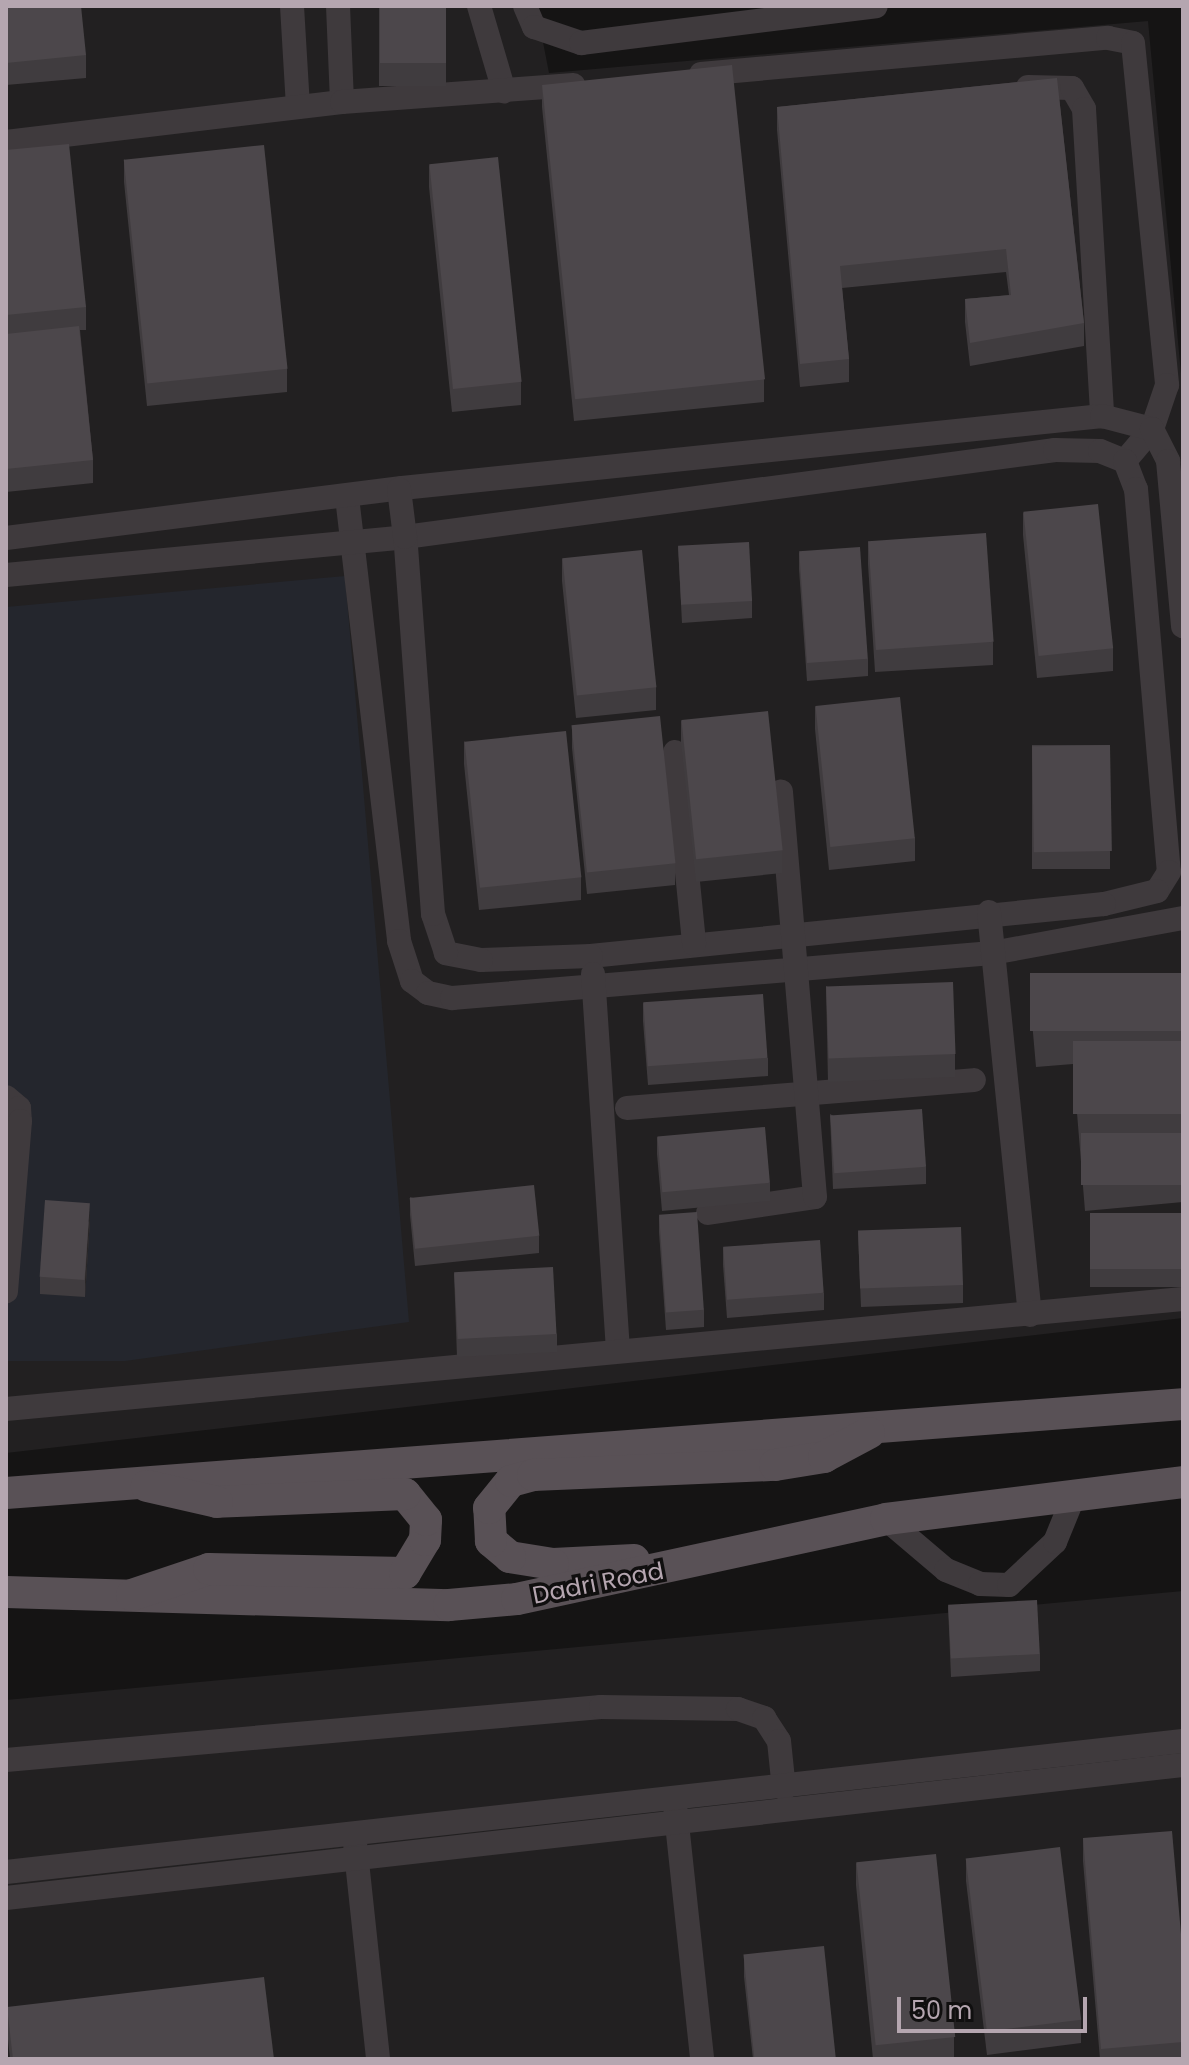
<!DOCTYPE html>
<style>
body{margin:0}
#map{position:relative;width:1189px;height:2065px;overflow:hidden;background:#151414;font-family:Poppins,sans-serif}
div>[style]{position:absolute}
.built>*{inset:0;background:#222021}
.green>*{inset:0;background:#24262d}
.minor>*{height:24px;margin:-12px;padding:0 12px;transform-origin:12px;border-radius:12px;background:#3f3a3d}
.major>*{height:32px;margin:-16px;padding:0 16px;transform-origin:16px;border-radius:16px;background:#595156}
.wall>*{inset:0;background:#403c3f;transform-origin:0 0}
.shaded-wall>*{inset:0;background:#292728}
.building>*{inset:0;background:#4c474b;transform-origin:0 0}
span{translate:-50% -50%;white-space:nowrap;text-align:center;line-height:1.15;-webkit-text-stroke:7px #100f0f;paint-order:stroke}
.street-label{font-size:24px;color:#b5a6b0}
.frame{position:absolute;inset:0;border:8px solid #b5a6b0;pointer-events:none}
.scale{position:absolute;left:897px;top:1997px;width:190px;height:36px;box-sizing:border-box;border:4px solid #b5a6b0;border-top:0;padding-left:10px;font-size:24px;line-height:28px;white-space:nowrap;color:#b5a6b0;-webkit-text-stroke:6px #100f0f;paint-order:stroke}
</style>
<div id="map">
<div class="built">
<i style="clip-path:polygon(6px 6px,536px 6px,549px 73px,1148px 21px,1183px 395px,1183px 1318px,6px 1453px)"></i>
<i style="clip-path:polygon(1183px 1591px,1183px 2059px,6px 2059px,6px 1700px)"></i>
</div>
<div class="green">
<i style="clip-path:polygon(345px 576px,409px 1322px,125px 1361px,6px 1361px,6px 607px)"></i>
</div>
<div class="minor">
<i style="left:292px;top:6px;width:101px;rotate:86.6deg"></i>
<i style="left:338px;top:6px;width:96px;rotate:87.6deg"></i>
<i style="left:479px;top:6px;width:89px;rotate:73.6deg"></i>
<i style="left:525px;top:6px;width:23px;rotate:67deg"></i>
<i style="left:534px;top:27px;width:50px;rotate:18.8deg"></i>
<i style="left:581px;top:43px;width:297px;rotate:-7.1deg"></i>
<i style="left:701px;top:74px;width:409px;rotate:-5.1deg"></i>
<i style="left:1108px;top:38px;width:25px;rotate:11deg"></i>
<i style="left:1133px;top:43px;width:344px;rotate:84.3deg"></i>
<i style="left:1167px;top:385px;width:46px;rotate:108.8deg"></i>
<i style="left:1152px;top:429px;width:42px;rotate:130.2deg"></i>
<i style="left:1028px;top:87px;width:44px;rotate:1.3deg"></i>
<i style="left:1072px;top:88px;width:24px;rotate:60deg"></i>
<i style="left:1084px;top:109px;width:308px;rotate:86.6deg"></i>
<i style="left:6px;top:142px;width:338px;rotate:-6.8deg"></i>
<i style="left:342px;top:102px;width:232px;rotate:-4.2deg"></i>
<i style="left:347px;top:497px;width:447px;rotate:83.3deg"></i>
<i style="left:399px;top:941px;width:42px;rotate:72deg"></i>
<i style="left:412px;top:981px;width:20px;rotate:37deg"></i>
<i style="left:428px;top:993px;width:25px;rotate:12deg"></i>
<i style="left:452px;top:998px;width:542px;rotate:-4.76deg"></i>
<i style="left:992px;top:953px;width:194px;rotate:-10.4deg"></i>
<i style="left:6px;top:538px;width:399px;rotate:-7.2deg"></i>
<i style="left:402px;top:488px;width:704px;rotate:-5.87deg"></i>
<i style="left:1102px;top:416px;width:52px;rotate:14.6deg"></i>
<i style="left:1152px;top:429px;width:36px;rotate:63deg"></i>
<i style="left:1168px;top:461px;width:166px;rotate:84.8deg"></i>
<i style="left:6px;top:575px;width:401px;rotate:-5.4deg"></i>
<i style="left:405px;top:537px;width:656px;rotate:-7.62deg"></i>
<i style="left:1055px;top:450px;width:45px;rotate:1.3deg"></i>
<i style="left:1100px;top:451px;width:27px;rotate:22deg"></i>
<i style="left:1125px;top:461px;width:30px;rotate:69deg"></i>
<i style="left:1136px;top:489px;width:384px;rotate:85.1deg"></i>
<i style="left:1169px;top:872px;width:22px;rotate:122deg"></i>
<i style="left:1157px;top:891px;width:55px;rotate:166.2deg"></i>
<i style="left:1104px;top:904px;width:516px;rotate:174.21deg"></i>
<i style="left:591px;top:956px;width:110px;rotate:177.9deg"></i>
<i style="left:481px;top:960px;width:36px;rotate:-169deg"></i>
<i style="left:446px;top:953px;width:41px;rotate:-108.4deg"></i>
<i style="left:433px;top:914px;width:378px;rotate:-94.2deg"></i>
<i style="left:405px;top:537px;width:48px;rotate:-97.1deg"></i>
<i style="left:675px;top:752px;width:193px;rotate:84.3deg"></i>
<i style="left:989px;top:912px;width:405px;rotate:84.2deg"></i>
<i style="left:593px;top:974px;width:377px;rotate:86.2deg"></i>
<i style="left:6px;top:1097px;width:17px;rotate:40deg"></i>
<i style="left:19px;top:1108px;width:13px;rotate:86deg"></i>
<i style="left:20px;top:1121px;width:171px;rotate:94.7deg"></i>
<i style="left:627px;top:1108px;width:348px;rotate:-4.6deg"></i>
<i style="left:708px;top:1213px;width:108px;rotate:-8.5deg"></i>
<i style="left:815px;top:1197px;width:407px;rotate:-94.8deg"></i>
<i style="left:6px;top:1409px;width:1182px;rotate:-5.34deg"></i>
<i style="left:886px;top:1519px;width:79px;rotate:40.4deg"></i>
<i style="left:946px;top:1570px;width:37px;rotate:22deg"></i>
<i style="left:980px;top:1584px;width:29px;rotate:2deg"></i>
<i style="left:1009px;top:1585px;width:63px;rotate:-43.1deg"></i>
<i style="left:1055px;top:1542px;width:53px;rotate:-67.8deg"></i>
<i style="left:6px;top:1760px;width:597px;rotate:-5.09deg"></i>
<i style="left:601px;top:1707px;width:137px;rotate:0.8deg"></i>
<i style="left:738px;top:1709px;width:28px;rotate:19deg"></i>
<i style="left:764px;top:1718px;width:27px;rotate:57deg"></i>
<i style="left:779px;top:1741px;width:48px;rotate:84.1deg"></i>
<i style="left:675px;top:1805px;width:255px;rotate:83.9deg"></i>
<i style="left:355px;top:1843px;width:217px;rotate:83.9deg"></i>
<i style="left:6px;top:1872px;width:1184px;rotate:-6.35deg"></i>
<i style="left:6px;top:1898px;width:1184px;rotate:-6.45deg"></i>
</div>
<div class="major">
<i style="left:6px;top:1493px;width:1180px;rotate:-4.32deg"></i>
<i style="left:634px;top:1560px;width:81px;rotate:177.2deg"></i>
<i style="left:553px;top:1564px;width:44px;rotate:-170.8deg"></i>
<i style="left:510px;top:1557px;width:25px;rotate:-140deg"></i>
<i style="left:491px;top:1541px;width:33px;rotate:-93deg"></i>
<i style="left:489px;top:1508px;width:35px;rotate:-51deg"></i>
<i style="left:511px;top:1481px;width:23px;rotate:-15deg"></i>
<i style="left:533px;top:1475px;width:242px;rotate:-2.4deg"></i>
<i style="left:775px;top:1465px;width:50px;rotate:-9.3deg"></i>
<i style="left:824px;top:1457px;width:51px;rotate:-28.1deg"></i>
<i style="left:6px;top:1592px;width:443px;rotate:1.7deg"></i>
<i style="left:449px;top:1605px;width:68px;rotate:-5deg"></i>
<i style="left:517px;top:1599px;width:378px;rotate:-12.2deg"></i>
<i style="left:886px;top:1519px;width:299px;rotate:-7.1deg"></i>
<i style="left:132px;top:1595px;width:81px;rotate:-18.7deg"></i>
<i style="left:209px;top:1569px;width:196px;rotate:1.2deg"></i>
<i style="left:405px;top:1573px;width:39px;rotate:-59deg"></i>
<i style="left:425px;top:1540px;width:20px;rotate:-87deg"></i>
<i style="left:426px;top:1520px;width:33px;rotate:-129deg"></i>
<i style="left:405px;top:1494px;width:188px;rotate:177.6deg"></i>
<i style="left:217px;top:1502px;width:72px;rotate:-167.1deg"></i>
</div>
<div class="wall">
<i style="clip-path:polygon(6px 6px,86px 55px,86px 78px,6px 85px)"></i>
<i style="left:379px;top:6px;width:67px;height:80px"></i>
<i style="clip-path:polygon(1057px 78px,1084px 323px,1084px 346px,970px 366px,965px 322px,965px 299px,1009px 295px,1006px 272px,842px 288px,849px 359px,849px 382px,800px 387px,777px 130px,777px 107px)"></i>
<i style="clip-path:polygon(542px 85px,764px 379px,764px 402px,574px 421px,542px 107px)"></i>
<i style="clip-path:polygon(6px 150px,86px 307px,86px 330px,80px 330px,93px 460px,93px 483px,6px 492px)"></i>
<i style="clip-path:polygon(124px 159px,287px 369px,287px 392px,147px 406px,124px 182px)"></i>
<i style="clip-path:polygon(429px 164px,521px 382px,521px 405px,452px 412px,429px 187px)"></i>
<i style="clip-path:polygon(1023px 512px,1113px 648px,1113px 671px,1037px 678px,1023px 535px)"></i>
<i style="clip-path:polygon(868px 541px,993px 642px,993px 665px,875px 672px,868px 564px)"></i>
<i style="clip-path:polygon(678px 546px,752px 601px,752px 618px,682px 623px)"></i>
<i style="clip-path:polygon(799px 552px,868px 659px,868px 676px,807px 681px,799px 569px)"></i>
<i style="clip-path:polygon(562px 558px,656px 687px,656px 710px,576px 718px,562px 581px)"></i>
<i style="clip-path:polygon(815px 706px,915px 838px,915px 861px,829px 870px,815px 729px)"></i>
<i style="clip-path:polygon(681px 720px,782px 850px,782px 873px,696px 882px,681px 743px)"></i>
<i style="clip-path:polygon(572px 726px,675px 863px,675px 885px,587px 894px,572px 748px)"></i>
<i style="clip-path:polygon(464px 741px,581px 877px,581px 900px,479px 910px,464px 764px)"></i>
<i style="left:1110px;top:745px;width:124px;height:78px;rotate:90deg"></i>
<i style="clip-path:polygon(1183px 973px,1183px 1202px,1085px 1211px,1073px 1064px,1036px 1067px,1031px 1010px,1031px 987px)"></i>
<i style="clip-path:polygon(826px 986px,955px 1054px,955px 1077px,828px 1082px)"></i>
<i style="clip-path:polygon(643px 1003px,768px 1058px,768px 1076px,648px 1085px,643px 1021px)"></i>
<i style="clip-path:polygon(830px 1114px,926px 1167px,926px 1184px,833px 1189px)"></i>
<i style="clip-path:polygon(657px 1137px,770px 1183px,770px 1201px,662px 1211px,657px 1154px)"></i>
<i style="clip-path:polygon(410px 1197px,539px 1236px,539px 1253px,415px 1266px,410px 1215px)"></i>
<i style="left:1183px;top:1213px;width:74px;height:93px;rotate:90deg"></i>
<i style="clip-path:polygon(659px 1215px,704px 1310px,704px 1327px,666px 1330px,659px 1232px)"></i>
<i style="clip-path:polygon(90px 1220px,85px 1297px,40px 1294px,40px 1277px)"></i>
<i style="clip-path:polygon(858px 1232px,963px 1285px,963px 1303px,861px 1307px)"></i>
<i style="clip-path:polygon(723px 1247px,824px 1293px,824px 1310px,727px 1318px,723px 1265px)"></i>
<i style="clip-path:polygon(454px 1273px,557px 1334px,557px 1352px,457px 1357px)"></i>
<i style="clip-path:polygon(948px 1606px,1040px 1654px,1040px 1671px,951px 1677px)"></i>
<i style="clip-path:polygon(1083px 1838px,1183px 1957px,1183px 2059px,1100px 2059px,1083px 1861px)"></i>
<i style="clip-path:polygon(966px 1859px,1081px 2020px,1081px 2043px,987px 2055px,966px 1881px)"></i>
<i style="clip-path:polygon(856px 1862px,954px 2037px,954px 2059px,873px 2059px,856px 1885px)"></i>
<i style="clip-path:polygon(744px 1955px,836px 2059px,753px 2059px,744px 1977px)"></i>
<i style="clip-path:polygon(7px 2007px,274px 2059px,10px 2059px,7px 2030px)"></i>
</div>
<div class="shaded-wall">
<i style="clip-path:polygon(90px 1203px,90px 1220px,85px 1297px,85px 1280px)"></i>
</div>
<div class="building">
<i style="clip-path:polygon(6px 6px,81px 6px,86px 55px,6px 63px)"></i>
<i style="left:380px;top:6px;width:66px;height:57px"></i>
<i style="left:732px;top:65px;width:316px;height:191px;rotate:84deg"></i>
<i style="clip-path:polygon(1057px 78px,1084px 323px,970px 343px,965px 299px,1011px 295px,1006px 249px,840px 266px,849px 359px,800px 364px,777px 107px)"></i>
<i style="clip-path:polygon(69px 144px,86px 307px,6px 315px,6px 150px)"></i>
<i style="left:264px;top:145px;width:225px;height:141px;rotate:84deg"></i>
<i style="left:498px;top:157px;width:226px;height:69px;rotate:84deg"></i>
<i style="clip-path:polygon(79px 326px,93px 460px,6px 469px,6px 334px)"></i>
<i style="left:1098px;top:504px;width:145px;height:75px;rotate:84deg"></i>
<i style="left:986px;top:533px;width:109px;height:118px;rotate:86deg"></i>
<i style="left:749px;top:542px;width:59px;height:71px;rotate:87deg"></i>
<i style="left:860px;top:547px;width:112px;height:61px;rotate:86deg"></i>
<i style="left:642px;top:550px;width:138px;height:80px;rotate:84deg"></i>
<i style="left:900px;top:697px;width:142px;height:85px;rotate:84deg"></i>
<i style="left:768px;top:711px;width:140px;height:87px;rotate:84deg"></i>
<i style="left:660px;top:716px;width:148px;height:89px;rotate:84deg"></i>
<i style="left:566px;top:731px;width:147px;height:102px;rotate:84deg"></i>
<i style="left:1110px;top:745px;width:106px;height:78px;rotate:89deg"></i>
<i style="left:1183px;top:973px;width:58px;height:153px;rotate:90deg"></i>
<i style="left:953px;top:982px;width:72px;height:127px;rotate:88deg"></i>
<i style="left:763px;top:994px;width:64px;height:120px;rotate:86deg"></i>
<i style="left:1183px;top:1041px;width:73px;height:110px;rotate:90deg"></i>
<i style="left:922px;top:1109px;width:58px;height:92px;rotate:86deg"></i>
<i style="left:765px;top:1127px;width:56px;height:108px;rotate:85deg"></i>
<i style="left:1183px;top:1133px;width:52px;height:102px;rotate:90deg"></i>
<i style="left:534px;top:1185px;width:51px;height:125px;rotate:84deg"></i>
<i style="left:45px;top:1200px;width:45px;height:77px;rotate:4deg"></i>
<i style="left:697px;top:1212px;width:98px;height:38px;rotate:86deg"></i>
<i style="left:1183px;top:1213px;width:56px;height:93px;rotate:90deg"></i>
<i style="left:961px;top:1227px;width:58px;height:103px;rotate:88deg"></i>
<i style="left:820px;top:1240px;width:53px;height:97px;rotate:86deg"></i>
<i style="left:553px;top:1267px;width:67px;height:99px;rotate:87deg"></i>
<i style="left:1037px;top:1600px;width:54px;height:89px;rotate:87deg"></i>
<i style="clip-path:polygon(1172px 1831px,1183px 1957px,1183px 2042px,1101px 2049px,1083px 1838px)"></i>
<i style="left:1060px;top:1847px;width:174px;height:95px;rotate:83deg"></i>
<i style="left:936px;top:1854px;width:184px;height:80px;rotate:84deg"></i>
<i style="left:824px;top:1946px;width:114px;height:81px;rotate:84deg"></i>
<i style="clip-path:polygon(264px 1977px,274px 2059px,13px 2059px,7px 2007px)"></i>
</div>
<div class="street-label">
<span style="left:598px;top:1583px;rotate:-11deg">Dadri Road</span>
</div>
<div class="frame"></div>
<div class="scale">50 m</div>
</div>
